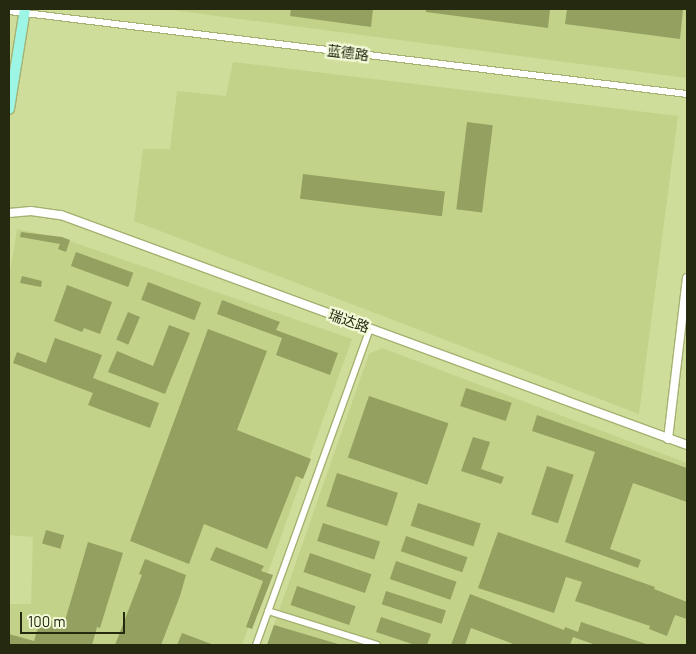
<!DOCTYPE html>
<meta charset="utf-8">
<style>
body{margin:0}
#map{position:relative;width:696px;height:654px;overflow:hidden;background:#cfdd9a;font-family:Barlow,"Noto Sans SC",sans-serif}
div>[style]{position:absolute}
.built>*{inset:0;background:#c3d289}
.building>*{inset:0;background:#93a060;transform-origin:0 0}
.roads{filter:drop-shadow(1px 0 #a4b170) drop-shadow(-1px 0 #a4b170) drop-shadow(0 1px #a4b170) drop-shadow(0 -1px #a4b170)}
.minor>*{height:6px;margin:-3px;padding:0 3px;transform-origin:3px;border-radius:3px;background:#fff}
.tertiary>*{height:8px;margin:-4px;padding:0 4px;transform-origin:4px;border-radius:4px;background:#fff}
.primary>*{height:10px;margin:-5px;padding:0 5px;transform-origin:5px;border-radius:5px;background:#9df6e5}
span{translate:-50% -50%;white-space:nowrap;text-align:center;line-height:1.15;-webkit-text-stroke:4.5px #f2fad9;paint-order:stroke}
.street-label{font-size:14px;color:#24290f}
.frame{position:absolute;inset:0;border:10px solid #24290f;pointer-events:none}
.scale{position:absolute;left:20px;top:612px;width:105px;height:22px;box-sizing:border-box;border:2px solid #24290f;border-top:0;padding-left:6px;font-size:15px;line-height:18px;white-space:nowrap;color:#24290f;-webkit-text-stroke:4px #f2fad9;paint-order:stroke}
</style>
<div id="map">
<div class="built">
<i style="clip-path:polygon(164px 9px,687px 9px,687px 78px)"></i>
<i style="clip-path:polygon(233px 62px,678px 116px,639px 414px,134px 221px,143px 149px,170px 149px,177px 91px,226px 96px)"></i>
<i style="clip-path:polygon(17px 229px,61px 238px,352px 339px,242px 645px,9px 645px,9px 604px,31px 604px,33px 537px,9px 535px,9px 278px)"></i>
<i style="clip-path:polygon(382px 348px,687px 463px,687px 645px,267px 645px,369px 354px)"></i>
</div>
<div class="building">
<i style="clip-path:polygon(291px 9px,373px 9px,371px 27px,290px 16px)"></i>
<i style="clip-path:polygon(426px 9px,550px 9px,548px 28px,426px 12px)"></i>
<i style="clip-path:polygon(567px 9px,683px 9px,680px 39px,565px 24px)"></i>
<i style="left:467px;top:122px;width:26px;height:88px;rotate:7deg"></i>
<i style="left:303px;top:174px;width:143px;height:25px;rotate:7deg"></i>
<i style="clip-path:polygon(21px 232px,62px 237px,70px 240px,66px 252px,58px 249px,60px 244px,20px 237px)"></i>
<i style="left:76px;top:252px;width:61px;height:15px;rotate:20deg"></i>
<i style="clip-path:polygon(22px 276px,42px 281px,41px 287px,20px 283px)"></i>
<i style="left:148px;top:282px;width:57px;height:19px;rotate:21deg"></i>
<i style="clip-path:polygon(67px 285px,112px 302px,100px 334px,84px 328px,82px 332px,54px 321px)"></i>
<i style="clip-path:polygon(222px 300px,280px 322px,276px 330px,338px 353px,330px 375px,276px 355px,282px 338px,217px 314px)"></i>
<i style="left:128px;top:312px;width:13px;height:30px;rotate:23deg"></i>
<i style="clip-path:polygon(169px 325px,190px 333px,165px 394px,108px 372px,117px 351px,153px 366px)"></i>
<i style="clip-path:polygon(208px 329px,267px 351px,237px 430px,311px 459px,303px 479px,296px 476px,267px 549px,204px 524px,189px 564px,130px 541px)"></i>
<i style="clip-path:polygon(55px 338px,102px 355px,93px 378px,159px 403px,150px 428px,88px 405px,93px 393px,13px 363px,17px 352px,46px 363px)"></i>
<i style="left:466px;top:388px;width:48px;height:19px;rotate:18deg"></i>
<i style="left:369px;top:396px;width:84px;height:65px;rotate:19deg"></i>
<i style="clip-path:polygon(537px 415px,687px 468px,687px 502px,633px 483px,610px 549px,641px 560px,638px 568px,565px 542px,595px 452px,532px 431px)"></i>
<i style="clip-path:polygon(473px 437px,490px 442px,481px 469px,504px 477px,501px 484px,461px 471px)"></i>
<i style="left:547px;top:466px;width:28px;height:51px;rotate:18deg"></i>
<i style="left:337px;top:473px;width:64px;height:35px;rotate:18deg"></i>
<i style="left:418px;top:503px;width:66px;height:24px;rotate:18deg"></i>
<i style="left:323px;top:523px;width:60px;height:19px;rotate:18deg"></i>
<i style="left:46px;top:530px;width:19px;height:14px;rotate:16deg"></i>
<i style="clip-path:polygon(498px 532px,655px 587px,654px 589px,687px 602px,687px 619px,675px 615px,667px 636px,649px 629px,650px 626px,575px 601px,582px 582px,566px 577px,554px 613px,478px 588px)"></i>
<i style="left:406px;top:536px;width:65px;height:16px;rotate:19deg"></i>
<i style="clip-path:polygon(88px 542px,123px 553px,100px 628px,97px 627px,92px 645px,9px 645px,9px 634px,34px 641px,41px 618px,64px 624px)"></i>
<i style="clip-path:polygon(216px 547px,264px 566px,261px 571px,273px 575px,252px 629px,246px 627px,263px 581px,210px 560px)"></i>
<i style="left:310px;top:553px;width:65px;height:20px;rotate:19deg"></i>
<i style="clip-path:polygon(145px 559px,186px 575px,180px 596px,161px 645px,115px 645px,142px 575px,139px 574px)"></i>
<i style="left:396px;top:561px;width:64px;height:19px;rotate:19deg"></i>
<i style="left:297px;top:586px;width:62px;height:20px;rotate:19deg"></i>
<i style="left:386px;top:591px;width:63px;height:14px;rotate:18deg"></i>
<i style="clip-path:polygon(470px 594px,564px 630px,565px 627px,578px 632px,581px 622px,649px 645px,596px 645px,573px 637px,570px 645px,516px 645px,471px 628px,465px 645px,451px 645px)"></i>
<i style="clip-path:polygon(381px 617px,431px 634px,427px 645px,415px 645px,376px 632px)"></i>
<i style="clip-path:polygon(274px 625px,338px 644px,337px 645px,267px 645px)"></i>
<i style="clip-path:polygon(182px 633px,214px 645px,177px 645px)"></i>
</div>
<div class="roads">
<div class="minor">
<i style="left:9px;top:11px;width:683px;rotate:6.98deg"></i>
<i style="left:268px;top:611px;width:114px;rotate:17.3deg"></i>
<i style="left:256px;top:645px;width:336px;rotate:-70.2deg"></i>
</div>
<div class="tertiary">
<i style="left:9px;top:213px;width:22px;rotate:-5deg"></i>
<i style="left:31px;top:211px;width:30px;rotate:8deg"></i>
<i style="left:61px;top:215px;width:667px;rotate:20.17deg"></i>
<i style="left:668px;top:439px;width:162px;rotate:-83.3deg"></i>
</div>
<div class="primary">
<i style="left:9px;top:109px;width:101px;rotate:-80.9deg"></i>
</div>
</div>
<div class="street-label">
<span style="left:348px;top:53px;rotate:7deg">蓝德路</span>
<span style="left:349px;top:321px;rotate:20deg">瑞达路</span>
</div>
<div class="frame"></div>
<div class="scale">100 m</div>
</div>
